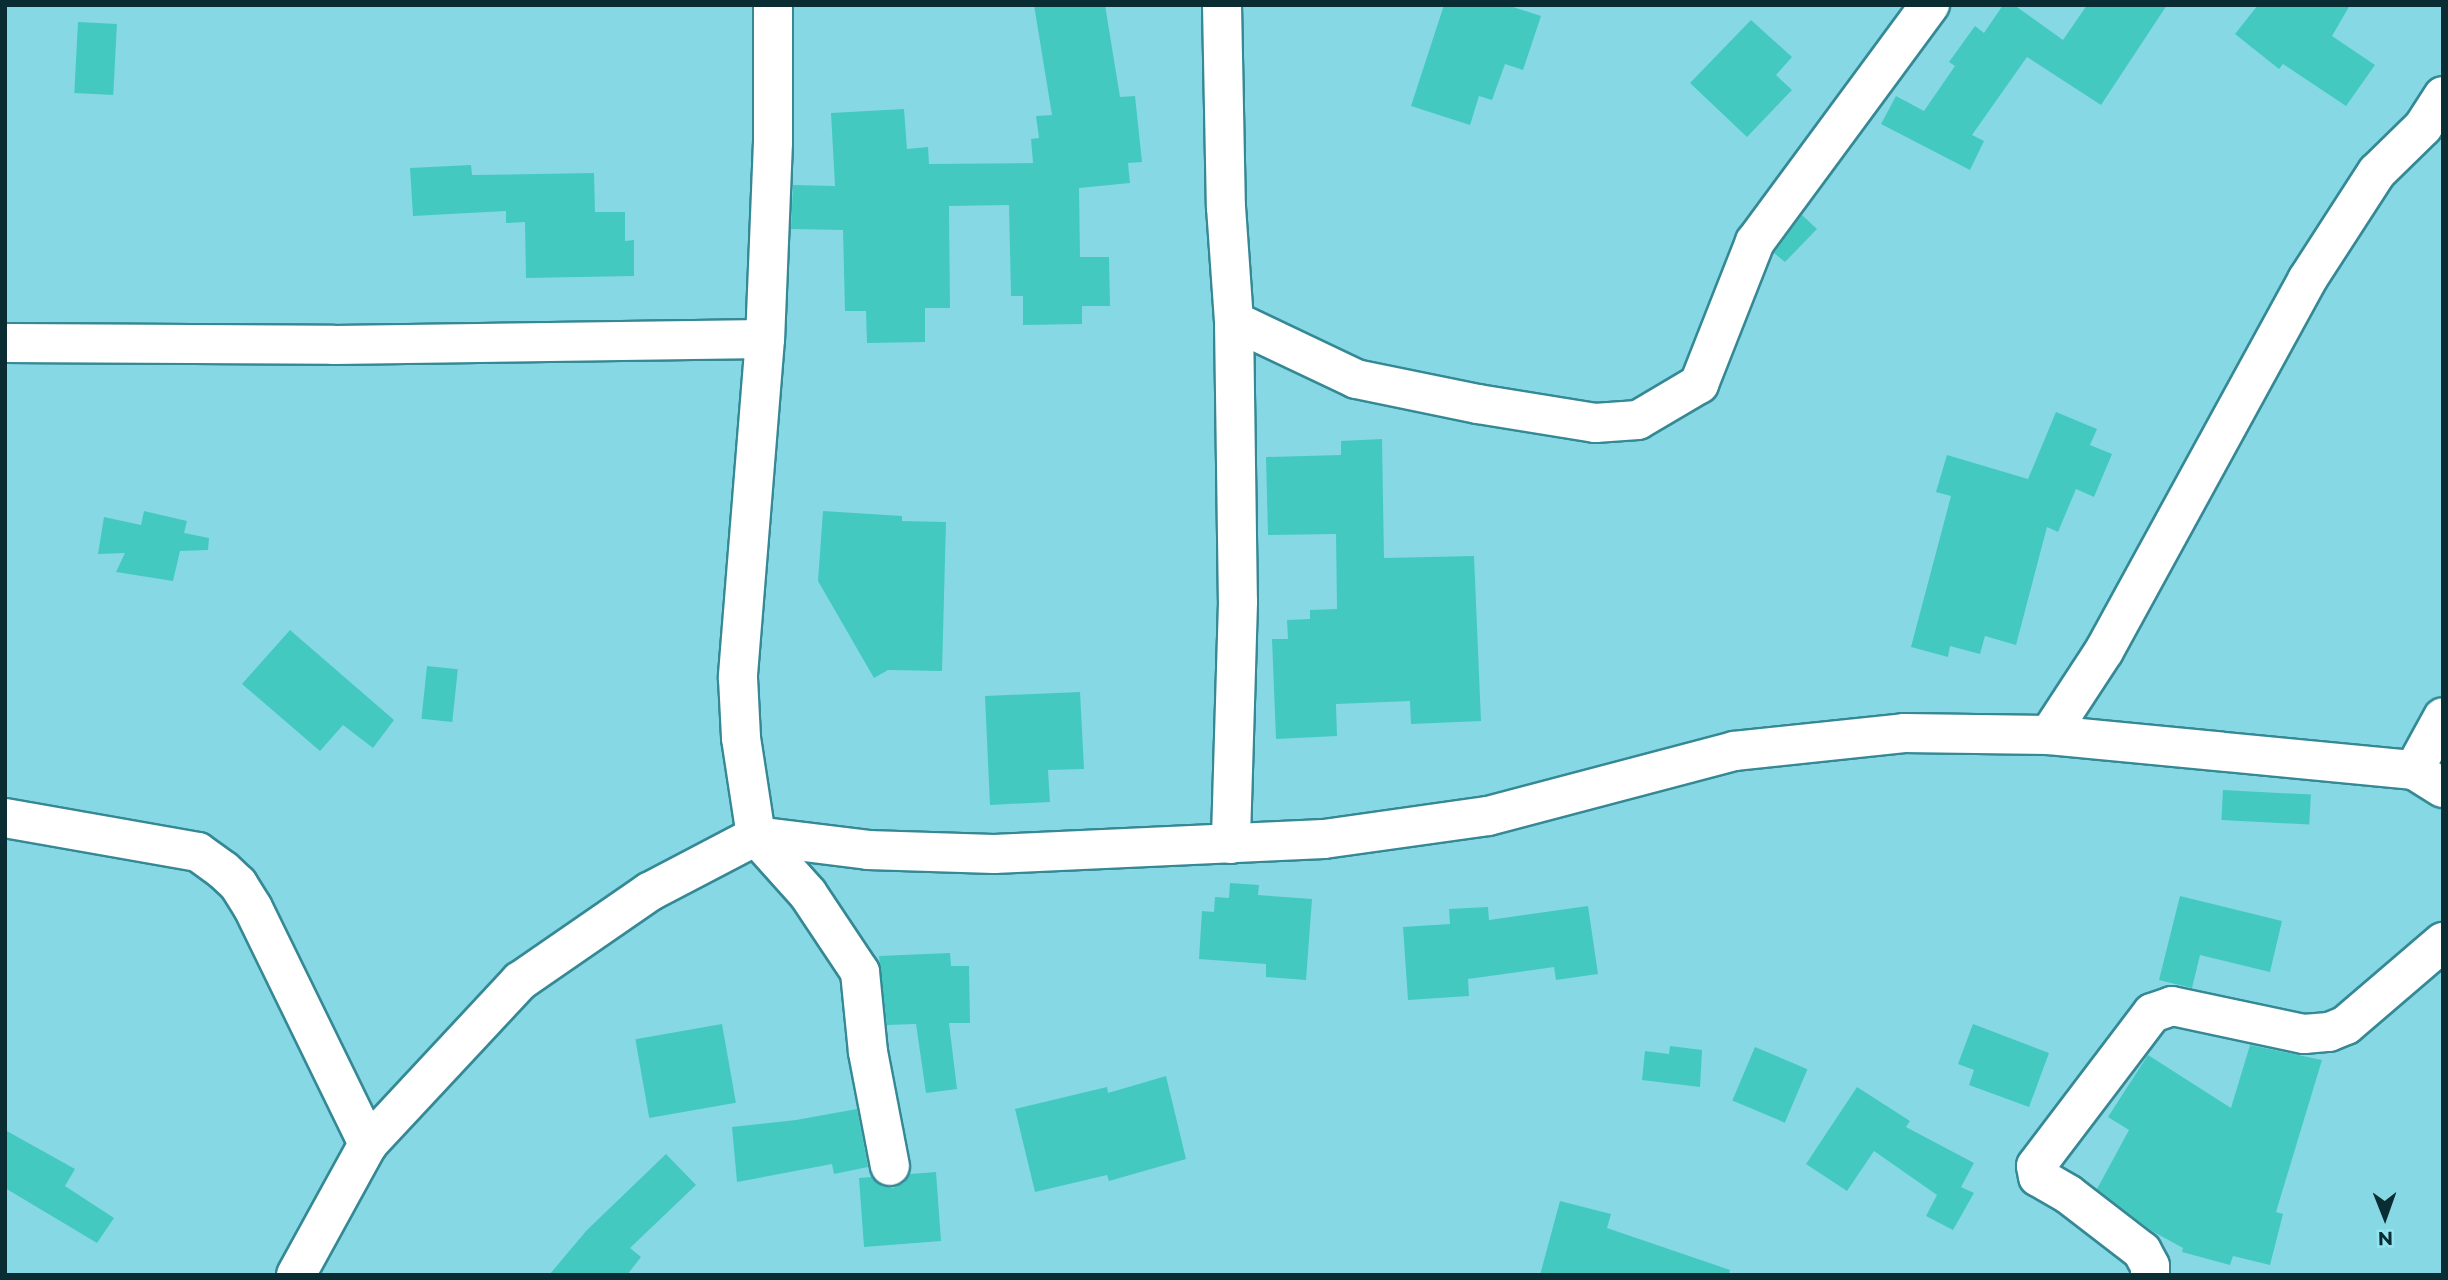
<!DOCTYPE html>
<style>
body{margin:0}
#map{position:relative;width:2448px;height:1280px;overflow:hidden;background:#87d8e5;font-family:Montserrat,sans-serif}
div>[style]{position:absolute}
.building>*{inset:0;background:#44c9c0;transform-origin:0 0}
.roads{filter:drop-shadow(2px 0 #358995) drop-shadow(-2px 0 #358995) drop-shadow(0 2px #358995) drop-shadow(0 -2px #358995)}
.minor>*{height:38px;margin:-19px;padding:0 19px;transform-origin:19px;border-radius:19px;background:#fff}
span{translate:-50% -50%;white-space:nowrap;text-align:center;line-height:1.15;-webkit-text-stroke:6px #94e5f2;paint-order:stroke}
.frame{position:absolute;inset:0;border:7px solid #092d32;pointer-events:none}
.north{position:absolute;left:2350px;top:1182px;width:70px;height:70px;-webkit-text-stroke:5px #94e5f2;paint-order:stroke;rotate:179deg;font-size:19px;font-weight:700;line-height:28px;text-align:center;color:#092d32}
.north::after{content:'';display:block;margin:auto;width:24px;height:32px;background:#092d32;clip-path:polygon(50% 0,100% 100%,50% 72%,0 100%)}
</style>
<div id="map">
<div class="building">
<i style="clip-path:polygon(1034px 5px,1105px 5px,1120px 97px,1135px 96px,1142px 162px,1128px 163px,1130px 183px,1079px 188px,1080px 257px,1109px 257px,1110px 306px,1082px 306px,1082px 324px,1023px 325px,1023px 296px,1011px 296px,1009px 205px,949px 206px,950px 308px,925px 308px,925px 342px,867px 343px,866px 311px,845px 311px,843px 230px,791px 229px,793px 185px,835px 186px,831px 113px,904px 109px,907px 149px,928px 147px,929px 164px,1033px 163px,1031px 139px,1039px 138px,1036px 116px,1052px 115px)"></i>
<i style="clip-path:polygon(1444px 5px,1507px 5px,1541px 16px,1523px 70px,1505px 64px,1492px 100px,1479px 96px,1470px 125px,1411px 106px)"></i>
<i style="clip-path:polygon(2003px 5px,2014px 5px,2063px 40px,2087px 5px,2167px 5px,2101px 105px,2027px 57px,1972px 135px,1984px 141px,1970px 170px,1881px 124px,1896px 96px,1924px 111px,1955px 66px,1949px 62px,1975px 26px,1984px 33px)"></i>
<i style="clip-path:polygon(2258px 5px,2350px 5px,2332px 36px,2375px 65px,2346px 106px,2283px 64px,2279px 69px,2235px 34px)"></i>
<i style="clip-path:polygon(1751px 20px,1792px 57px,1776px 75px,1792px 90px,1747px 137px,1690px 83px)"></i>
<i style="left:78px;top:22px;width:39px;height:71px;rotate:3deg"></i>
<i style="clip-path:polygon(471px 165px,472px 175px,594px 173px,595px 212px,625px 212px,625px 241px,634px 240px,634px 276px,526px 278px,525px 222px,506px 223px,506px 211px,413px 216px,410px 168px)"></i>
<i style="clip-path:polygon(1802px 215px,1817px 229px,1785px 262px,1774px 253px)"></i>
<i style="clip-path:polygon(2056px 412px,2097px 429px,2090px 445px,2112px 454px,2094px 497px,2076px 489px,2058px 532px,2047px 527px,2016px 645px,1985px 636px,1980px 654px,1950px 646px,1948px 657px,1911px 647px,1951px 496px,1936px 492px,1947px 455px,2028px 479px)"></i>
<i style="clip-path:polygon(1382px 439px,1384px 558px,1474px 556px,1481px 721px,1411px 724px,1410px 701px,1336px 704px,1337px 736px,1276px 739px,1272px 639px,1288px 639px,1287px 620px,1310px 619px,1310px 610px,1337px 609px,1336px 534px,1268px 535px,1266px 457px,1341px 455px,1341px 441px)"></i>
<i style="clip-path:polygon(144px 511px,187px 521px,184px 533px,209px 538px,208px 550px,180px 551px,173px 581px,116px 572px,125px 553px,98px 554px,104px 517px,141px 525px)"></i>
<i style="clip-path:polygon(823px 511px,902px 516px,902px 521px,946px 522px,942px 671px,888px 670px,874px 678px,818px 581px)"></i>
<i style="clip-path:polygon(290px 630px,394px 720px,373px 748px,343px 725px,320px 751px,242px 684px)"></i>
<i style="left:427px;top:666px;width:31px;height:53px;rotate:6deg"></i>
<i style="clip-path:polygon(1080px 692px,1084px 769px,1048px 770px,1050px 802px,990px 805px,985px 696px)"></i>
<i style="left:2223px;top:790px;width:88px;height:30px;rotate:3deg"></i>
<i style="clip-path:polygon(1230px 883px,1259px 885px,1258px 895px,1312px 899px,1306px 980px,1266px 977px,1266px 964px,1199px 959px,1202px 911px,1214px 912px,1215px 897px,1229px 898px)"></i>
<i style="clip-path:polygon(2180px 896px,2282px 921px,2270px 972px,2200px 955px,2192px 988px,2159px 980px)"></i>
<i style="clip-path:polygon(1588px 906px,1598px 974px,1556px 980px,1554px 967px,1468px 979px,1469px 996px,1408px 1000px,1403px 927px,1450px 924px,1449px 909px,1488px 907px,1489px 920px)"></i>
<i style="clip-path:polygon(950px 953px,951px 966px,969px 966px,970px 1023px,949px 1023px,957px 1089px,926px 1093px,916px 1024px,887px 1025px,879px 956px)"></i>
<i style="left:722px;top:1024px;width:80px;height:88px;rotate:80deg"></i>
<i style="clip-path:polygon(1973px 1024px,2049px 1053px,2029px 1107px,1969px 1085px,1974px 1070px,1958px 1064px)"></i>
<i style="clip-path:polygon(2250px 1045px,2322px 1060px,2276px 1212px,2283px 1214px,2270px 1265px,2233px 1256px,2230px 1265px,2182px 1252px,2183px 1248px,2152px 1231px,2097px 1189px,2129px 1130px,2108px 1117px,2148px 1055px,2231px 1108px)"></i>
<i style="clip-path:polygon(1670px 1046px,1702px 1050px,1700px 1087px,1642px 1080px,1645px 1051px,1669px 1054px)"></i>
<i style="left:1755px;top:1047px;width:57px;height:58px;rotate:23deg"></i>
<i style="clip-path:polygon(1166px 1076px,1186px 1159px,1109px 1181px,1107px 1175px,1035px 1192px,1015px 1109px,1107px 1087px,1108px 1093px)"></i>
<i style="clip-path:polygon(1857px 1087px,1910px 1121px,1906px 1127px,1974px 1163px,1961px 1187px,1974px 1193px,1953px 1230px,1926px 1216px,1937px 1195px,1874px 1151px,1847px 1191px,1806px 1164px)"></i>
<i style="clip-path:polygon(857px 1109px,868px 1167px,834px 1174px,832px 1164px,737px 1182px,732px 1127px,796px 1120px)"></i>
<i style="clip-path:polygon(5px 1130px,75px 1169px,65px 1186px,114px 1218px,97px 1243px,5px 1188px)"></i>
<i style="clip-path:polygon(666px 1154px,696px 1185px,630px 1248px,641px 1257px,627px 1275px,549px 1275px,587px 1230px)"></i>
<i style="clip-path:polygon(936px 1172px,941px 1241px,864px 1247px,859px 1178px,872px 1177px,882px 1186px,893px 1188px,904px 1183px,910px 1174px)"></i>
<i style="clip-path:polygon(1560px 1201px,1611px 1214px,1607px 1228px,1730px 1270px,1729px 1275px,1540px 1275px)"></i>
</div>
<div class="roads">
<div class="minor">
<i style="left:773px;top:5px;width:137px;rotate:90deg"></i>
<i style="left:773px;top:142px;width:197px;rotate:92.3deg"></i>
<i style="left:765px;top:339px;width:340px;rotate:94.6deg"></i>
<i style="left:738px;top:678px;width:60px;rotate:87.1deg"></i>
<i style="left:741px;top:738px;width:99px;rotate:81.3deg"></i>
<i style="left:756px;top:836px;width:78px;rotate:48.1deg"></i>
<i style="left:808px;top:894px;width:94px;rotate:56.3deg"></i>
<i style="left:860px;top:972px;width:80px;rotate:84.3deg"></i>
<i style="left:868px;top:1052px;width:116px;rotate:79.1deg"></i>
<i style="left:1222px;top:5px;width:202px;rotate:88.9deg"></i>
<i style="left:1226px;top:207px;width:114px;rotate:86deg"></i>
<i style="left:1234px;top:321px;width:281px;rotate:89.2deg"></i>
<i style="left:1238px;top:602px;width:242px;rotate:91.7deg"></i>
<i style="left:1234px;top:321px;width:135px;rotate:25.4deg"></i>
<i style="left:1356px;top:379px;width:125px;rotate:11.6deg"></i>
<i style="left:1478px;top:404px;width:119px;rotate:9.2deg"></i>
<i style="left:1595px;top:423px;width:43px;rotate:-4deg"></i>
<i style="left:1638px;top:420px;width:71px;rotate:-30.5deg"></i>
<i style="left:1699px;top:384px;width:153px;rotate:-68.5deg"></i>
<i style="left:1755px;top:242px;width:295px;rotate:-53.6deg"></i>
<i style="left:5px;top:343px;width:329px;rotate:0.3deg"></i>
<i style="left:334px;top:345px;width:431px;rotate:-0.8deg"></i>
<i style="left:2049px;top:735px;width:100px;rotate:-56.8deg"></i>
<i style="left:2104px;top:651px;width:423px;rotate:-61.3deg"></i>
<i style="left:2307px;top:280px;width:129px;rotate:-57.1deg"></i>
<i style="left:2377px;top:172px;width:64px;rotate:-44.4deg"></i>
<i style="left:2423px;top:127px;width:37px;rotate:-57deg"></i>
<i style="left:2414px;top:770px;width:60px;rotate:-61.3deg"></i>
<i style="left:5px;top:818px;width:196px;rotate:10deg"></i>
<i style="left:198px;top:852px;width:31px;rotate:36deg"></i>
<i style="left:223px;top:870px;width:21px;rotate:43deg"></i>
<i style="left:238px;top:884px;width:28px;rotate:58deg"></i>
<i style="left:253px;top:908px;width:263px;rotate:64deg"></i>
<i style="left:296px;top:1275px;width:149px;rotate:-61.2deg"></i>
<i style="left:368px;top:1144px;width:223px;rotate:-47deg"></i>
<i style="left:520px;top:981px;width:157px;rotate:-34.6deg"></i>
<i style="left:649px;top:892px;width:121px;rotate:-27.6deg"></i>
<i style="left:756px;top:836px;width:113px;rotate:7.1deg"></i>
<i style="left:868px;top:850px;width:126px;rotate:1.8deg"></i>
<i style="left:994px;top:854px;width:330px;rotate:-2.6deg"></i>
<i style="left:1324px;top:839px;width:166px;rotate:-8deg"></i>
<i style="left:1488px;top:816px;width:254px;rotate:-14.8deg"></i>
<i style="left:1734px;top:751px;width:171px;rotate:-6deg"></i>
<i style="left:1904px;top:733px;width:145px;rotate:0.8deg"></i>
<i style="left:2049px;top:735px;width:367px;rotate:5.5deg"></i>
<i style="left:2414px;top:770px;width:34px;rotate:32deg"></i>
<i style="left:2150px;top:1275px;width:9px;rotate:-90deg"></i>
<i style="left:2150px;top:1266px;width:17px;rotate:-118deg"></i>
<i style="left:2142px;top:1251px;width:93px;rotate:-142.4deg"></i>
<i style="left:2068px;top:1194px;width:34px;rotate:-150deg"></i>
<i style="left:2038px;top:1177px;width:11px;rotate:-100deg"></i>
<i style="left:2036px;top:1166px;width:192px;rotate:-52.8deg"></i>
<i style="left:2152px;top:1013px;width:21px;rotate:-19deg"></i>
<i style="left:2172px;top:1006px;width:135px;rotate:12deg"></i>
<i style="left:2304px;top:1034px;width:25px;rotate:-5deg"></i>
<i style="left:2329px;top:1032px;width:18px;rotate:-22deg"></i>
<i style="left:2346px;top:1025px;width:128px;rotate:-40.6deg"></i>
</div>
</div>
<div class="frame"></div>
<div class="north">N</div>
</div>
